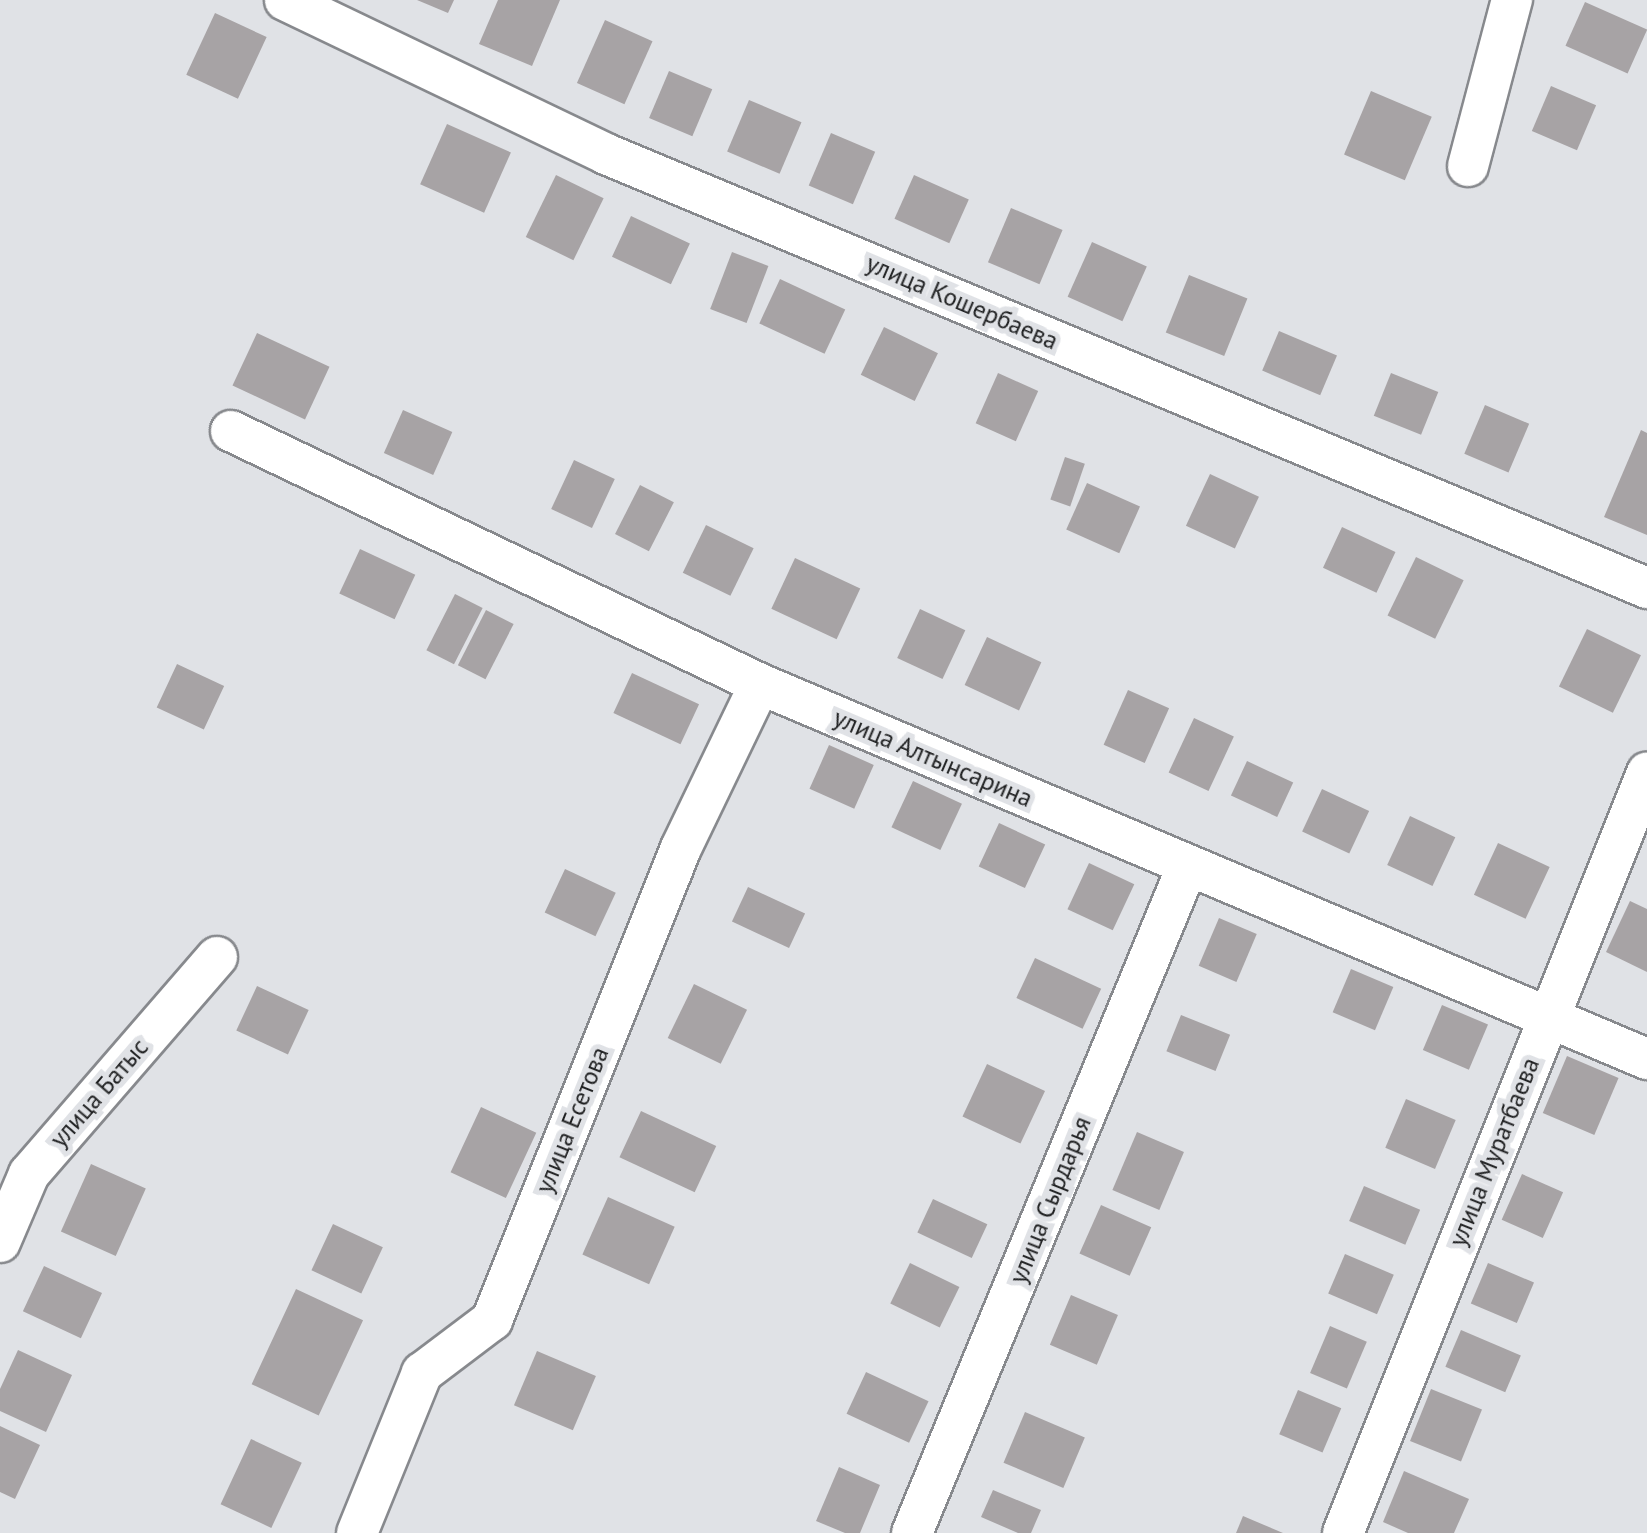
<!DOCTYPE html>
<meta charset="utf-8">
<style>
body{margin:0}
#map{position:relative;width:1647px;height:1533px;overflow:hidden;background:#e0e2e6;font-family:"PT Sans",sans-serif}
div>[style]{position:absolute}
.building>*{inset:0;background:#a7a3a5;transform-origin:0 0}
.roads{filter:drop-shadow(2px 0 #87898d) drop-shadow(-2px 0 #87898d) drop-shadow(0 2px #87898d) drop-shadow(0 -2px #87898d)}
.minor>*{height:40px;margin:-20px;padding:0 20px;transform-origin:20px;border-radius:20px;background:#fff}
span{translate:-50% -50%;white-space:nowrap;text-align:center;line-height:1.15;-webkit-text-stroke:10px #e0e2e6;paint-order:stroke}
.street-label{font-size:25px;color:#1e1f20}
</style>
<div id="map">
<div class="building">
<i style="clip-path:polygon(417px 0,454px 0,448px 13px)"></i>
<i style="clip-path:polygon(498px 0,560px 0,532px 66px,479px 44px)"></i>
<i style="left:1585px;top:2px;width:68px;height:48px;rotate:24deg"></i>
<i style="left:215px;top:13px;width:57px;height:68px;rotate:25deg"></i>
<i style="left:605px;top:20px;width:52px;height:69px;rotate:24deg"></i>
<i style="left:669px;top:71px;width:47px;height:51px;rotate:23deg"></i>
<i style="left:1551px;top:86px;width:49px;height:49px;rotate:23deg"></i>
<i style="left:1371px;top:91px;width:66px;height:69px;rotate:23deg"></i>
<i style="left:749px;top:100px;width:57px;height:56px;rotate:23deg"></i>
<i style="left:447px;top:124px;width:70px;height:66px;rotate:24deg"></i>
<i style="left:831px;top:133px;width:48px;height:57px;rotate:23deg"></i>
<i style="left:556px;top:175px;width:53px;height:69px;rotate:26deg"></i>
<i style="left:914px;top:175px;width:60px;height:48px;rotate:24deg"></i>
<i style="left:1011px;top:208px;width:56px;height:59px;rotate:23deg"></i>
<i style="left:631px;top:216px;width:65px;height:45px;rotate:25deg"></i>
<i style="left:1092px;top:242px;width:60px;height:60px;rotate:24deg"></i>
<i style="left:732px;top:252px;width:39px;height:61px;rotate:21deg"></i>
<i style="left:1189px;top:275px;width:63px;height:62px;rotate:22deg"></i>
<i style="left:780px;top:279px;width:72px;height:49px;rotate:25deg"></i>
<i style="left:884px;top:327px;width:60px;height:53px;rotate:26deg"></i>
<i style="left:1279px;top:331px;width:63px;height:43px;rotate:23deg"></i>
<i style="left:257px;top:333px;width:80px;height:58px;rotate:25deg"></i>
<i style="left:998px;top:373px;width:44px;height:55px;rotate:24deg"></i>
<i style="left:1391px;top:373px;width:51px;height:46px;rotate:22deg"></i>
<i style="left:1485px;top:405px;width:48px;height:53px;rotate:23deg"></i>
<i style="left:403px;top:410px;width:54px;height:47px;rotate:24deg"></i>
<i style="clip-path:polygon(1641px 430px,1647px 433px,1647px 535px,1604px 517px)"></i>
<i style="left:1065px;top:457px;width:21px;height:45px;rotate:19deg"></i>
<i style="left:574px;top:460px;width:45px;height:54px;rotate:25deg"></i>
<i style="left:1210px;top:474px;width:54px;height:57px;rotate:25deg"></i>
<i style="left:1087px;top:483px;width:58px;height:51px;rotate:24deg"></i>
<i style="left:640px;top:485px;width:38px;height:55px;rotate:27deg"></i>
<i style="left:706px;top:525px;width:53px;height:53px;rotate:26deg"></i>
<i style="left:1342px;top:527px;width:59px;height:45px;rotate:25deg"></i>
<i style="left:360px;top:549px;width:61px;height:49px;rotate:25deg"></i>
<i style="left:1416px;top:557px;width:53px;height:65px;rotate:26deg"></i>
<i style="left:795px;top:558px;width:72px;height:56px;rotate:25deg"></i>
<i style="left:455px;top:594px;width:31px;height:63px;rotate:27deg"></i>
<i style="left:920px;top:609px;width:50px;height:54px;rotate:25deg"></i>
<i style="left:486px;top:610px;width:31px;height:62px;rotate:27deg"></i>
<i style="left:1587px;top:629px;width:60px;height:64px;rotate:26deg"></i>
<i style="left:987px;top:637px;width:60px;height:53px;rotate:25deg"></i>
<i style="left:177px;top:664px;width:52px;height:48px;rotate:25deg"></i>
<i style="left:632px;top:673px;width:74px;height:44px;rotate:25deg"></i>
<i style="left:1128px;top:690px;width:45px;height:60px;rotate:24deg"></i>
<i style="left:1194px;top:718px;width:44px;height:60px;rotate:25deg"></i>
<i style="left:829px;top:745px;width:49px;height:48px;rotate:24deg"></i>
<i style="left:1247px;top:761px;width:51px;height:38px;rotate:25deg"></i>
<i style="left:913px;top:781px;width:54px;height:51px;rotate:25deg"></i>
<i style="left:1322px;top:789px;width:52px;height:47px;rotate:25deg"></i>
<i style="left:1410px;top:816px;width:50px;height:54px;rotate:25deg"></i>
<i style="left:999px;top:823px;width:51px;height:48px;rotate:25deg"></i>
<i style="left:1498px;top:843px;width:57px;height:57px;rotate:25deg"></i>
<i style="left:1089px;top:863px;width:50px;height:51px;rotate:25deg"></i>
<i style="left:565px;top:869px;width:56px;height:48px;rotate:25deg"></i>
<i style="left:748px;top:887px;width:63px;height:38px;rotate:25deg"></i>
<i style="clip-path:polygon(1630px 901px,1647px 909px,1647px 972px,1606px 952px)"></i>
<i style="left:1219px;top:918px;width:41px;height:52px;rotate:23deg"></i>
<i style="left:1035px;top:958px;width:73px;height:44px;rotate:25deg"></i>
<i style="left:1351px;top:969px;width:46px;height:47px;rotate:23deg"></i>
<i style="left:694px;top:984px;width:59px;height:60px;rotate:26deg"></i>
<i style="left:257px;top:986px;width:57px;height:49px;rotate:25deg"></i>
<i style="left:1442px;top:1005px;width:50px;height:49px;rotate:23deg"></i>
<i style="left:1181px;top:1015px;width:53px;height:39px;rotate:22deg"></i>
<i style="left:1567px;top:1056px;width:56px;height:62px;rotate:23deg"></i>
<i style="left:987px;top:1064px;width:64px;height:58px;rotate:25deg"></i>
<i style="left:1406px;top:1099px;width:54px;height:53px;rotate:23deg"></i>
<i style="left:481px;top:1107px;width:61px;height:72px;rotate:25deg"></i>
<i style="left:641px;top:1111px;width:83px;height:51px;rotate:25deg"></i>
<i style="left:1137px;top:1132px;width:51px;height:63px;rotate:23deg"></i>
<i style="left:91px;top:1164px;width:60px;height:74px;rotate:24deg"></i>
<i style="left:1522px;top:1174px;width:45px;height:50px;rotate:24deg"></i>
<i style="left:1364px;top:1186px;width:61px;height:38px;rotate:23deg"></i>
<i style="left:608px;top:1197px;width:73px;height:63px;rotate:24deg"></i>
<i style="left:933px;top:1199px;width:60px;height:37px;rotate:25deg"></i>
<i style="left:1101px;top:1205px;width:55px;height:53px;rotate:24deg"></i>
<i style="left:333px;top:1224px;width:55px;height:51px;rotate:25deg"></i>
<i style="left:1345px;top:1254px;width:53px;height:43px;rotate:23deg"></i>
<i style="left:910px;top:1263px;width:55px;height:45px;rotate:26deg"></i>
<i style="left:1488px;top:1263px;width:50px;height:44px;rotate:23deg"></i>
<i style="left:44px;top:1266px;width:64px;height:50px;rotate:25deg"></i>
<i style="left:296px;top:1289px;width:74px;height:105px;rotate:25deg"></i>
<i style="left:1071px;top:1295px;width:51px;height:54px;rotate:23deg"></i>
<i style="left:1330px;top:1326px;width:40px;height:51px;rotate:23deg"></i>
<i style="left:1461px;top:1330px;width:65px;height:40px;rotate:23deg"></i>
<i style="clip-path:polygon(18px 1350px,72px 1375px,46px 1432px,0 1411px,0 1389px)"></i>
<i style="left:537px;top:1351px;width:64px;height:59px;rotate:23deg"></i>
<i style="left:866px;top:1372px;width:69px;height:46px;rotate:25deg"></i>
<i style="left:1431px;top:1389px;width:55px;height:56px;rotate:22deg"></i>
<i style="left:1298px;top:1390px;width:47px;height:48px;rotate:23deg"></i>
<i style="left:1025px;top:1412px;width:65px;height:55px;rotate:23deg"></i>
<i style="clip-path:polygon(0 1426px,40px 1445px,15px 1499px,0 1492px)"></i>
<i style="left:251px;top:1439px;width:56px;height:72px;rotate:25deg"></i>
<i style="clip-path:polygon(839px 1467px,880px 1485px,860px 1533px,845px 1533px,816px 1521px)"></i>
<i style="clip-path:polygon(1404px 1471px,1469px 1499px,1454px 1533px,1408px 1533px,1383px 1522px)"></i>
<i style="clip-path:polygon(993px 1490px,1041px 1510px,1031px 1533px,1018px 1533px,981px 1517px)"></i>
<i style="clip-path:polygon(1243px 1516px,1283px 1533px,1236px 1533px)"></i>
</div>
<div class="roads">
<div class="minor">
<i style="left:285px;top:0;width:356px;rotate:25.6deg"></i>
<i style="left:606px;top:154px;width:1128px;rotate:22.63deg"></i>
<i style="left:1468px;top:166px;width:172px;rotate:-75.2deg"></i>
<i style="left:231px;top:431px;width:586px;rotate:25.56deg"></i>
<i style="left:760px;top:684px;width:963px;rotate:22.92deg"></i>
<i style="left:0;top:1242px;width:74px;rotate:-66.9deg"></i>
<i style="left:29px;top:1174px;width:287px;rotate:-49.1deg"></i>
<i style="left:357px;top:1533px;width:173px;rotate:-67.9deg"></i>
<i style="left:422px;top:1373px;width:88px;rotate:-37.1deg"></i>
<i style="left:492px;top:1320px;width:508px;rotate:-68.18deg"></i>
<i style="left:681px;top:848px;width:182px;rotate:-64.3deg"></i>
<i style="left:912px;top:1533px;width:721px;rotate:-67.56deg"></i>
<i style="left:1343px;top:1533px;width:819px;rotate:-68.2deg"></i>
</div>
</div>
<div class="street-label">
<span style="left:962px;top:302px;rotate:23deg">улица Кошербаева</span>
<span style="left:933px;top:758px;rotate:23deg">улица Алтынсарина</span>
<span style="left:99px;top:1093px;rotate:-49deg">улица Батыс</span>
<span style="left:572px;top:1120px;rotate:-68deg">улица Есетова</span>
<span style="left:1494px;top:1152px;rotate:-68deg">улица Муратбаева</span>
<span style="left:1050px;top:1200px;rotate:-68deg">улица Сырдарья</span>
</div>
</div>
